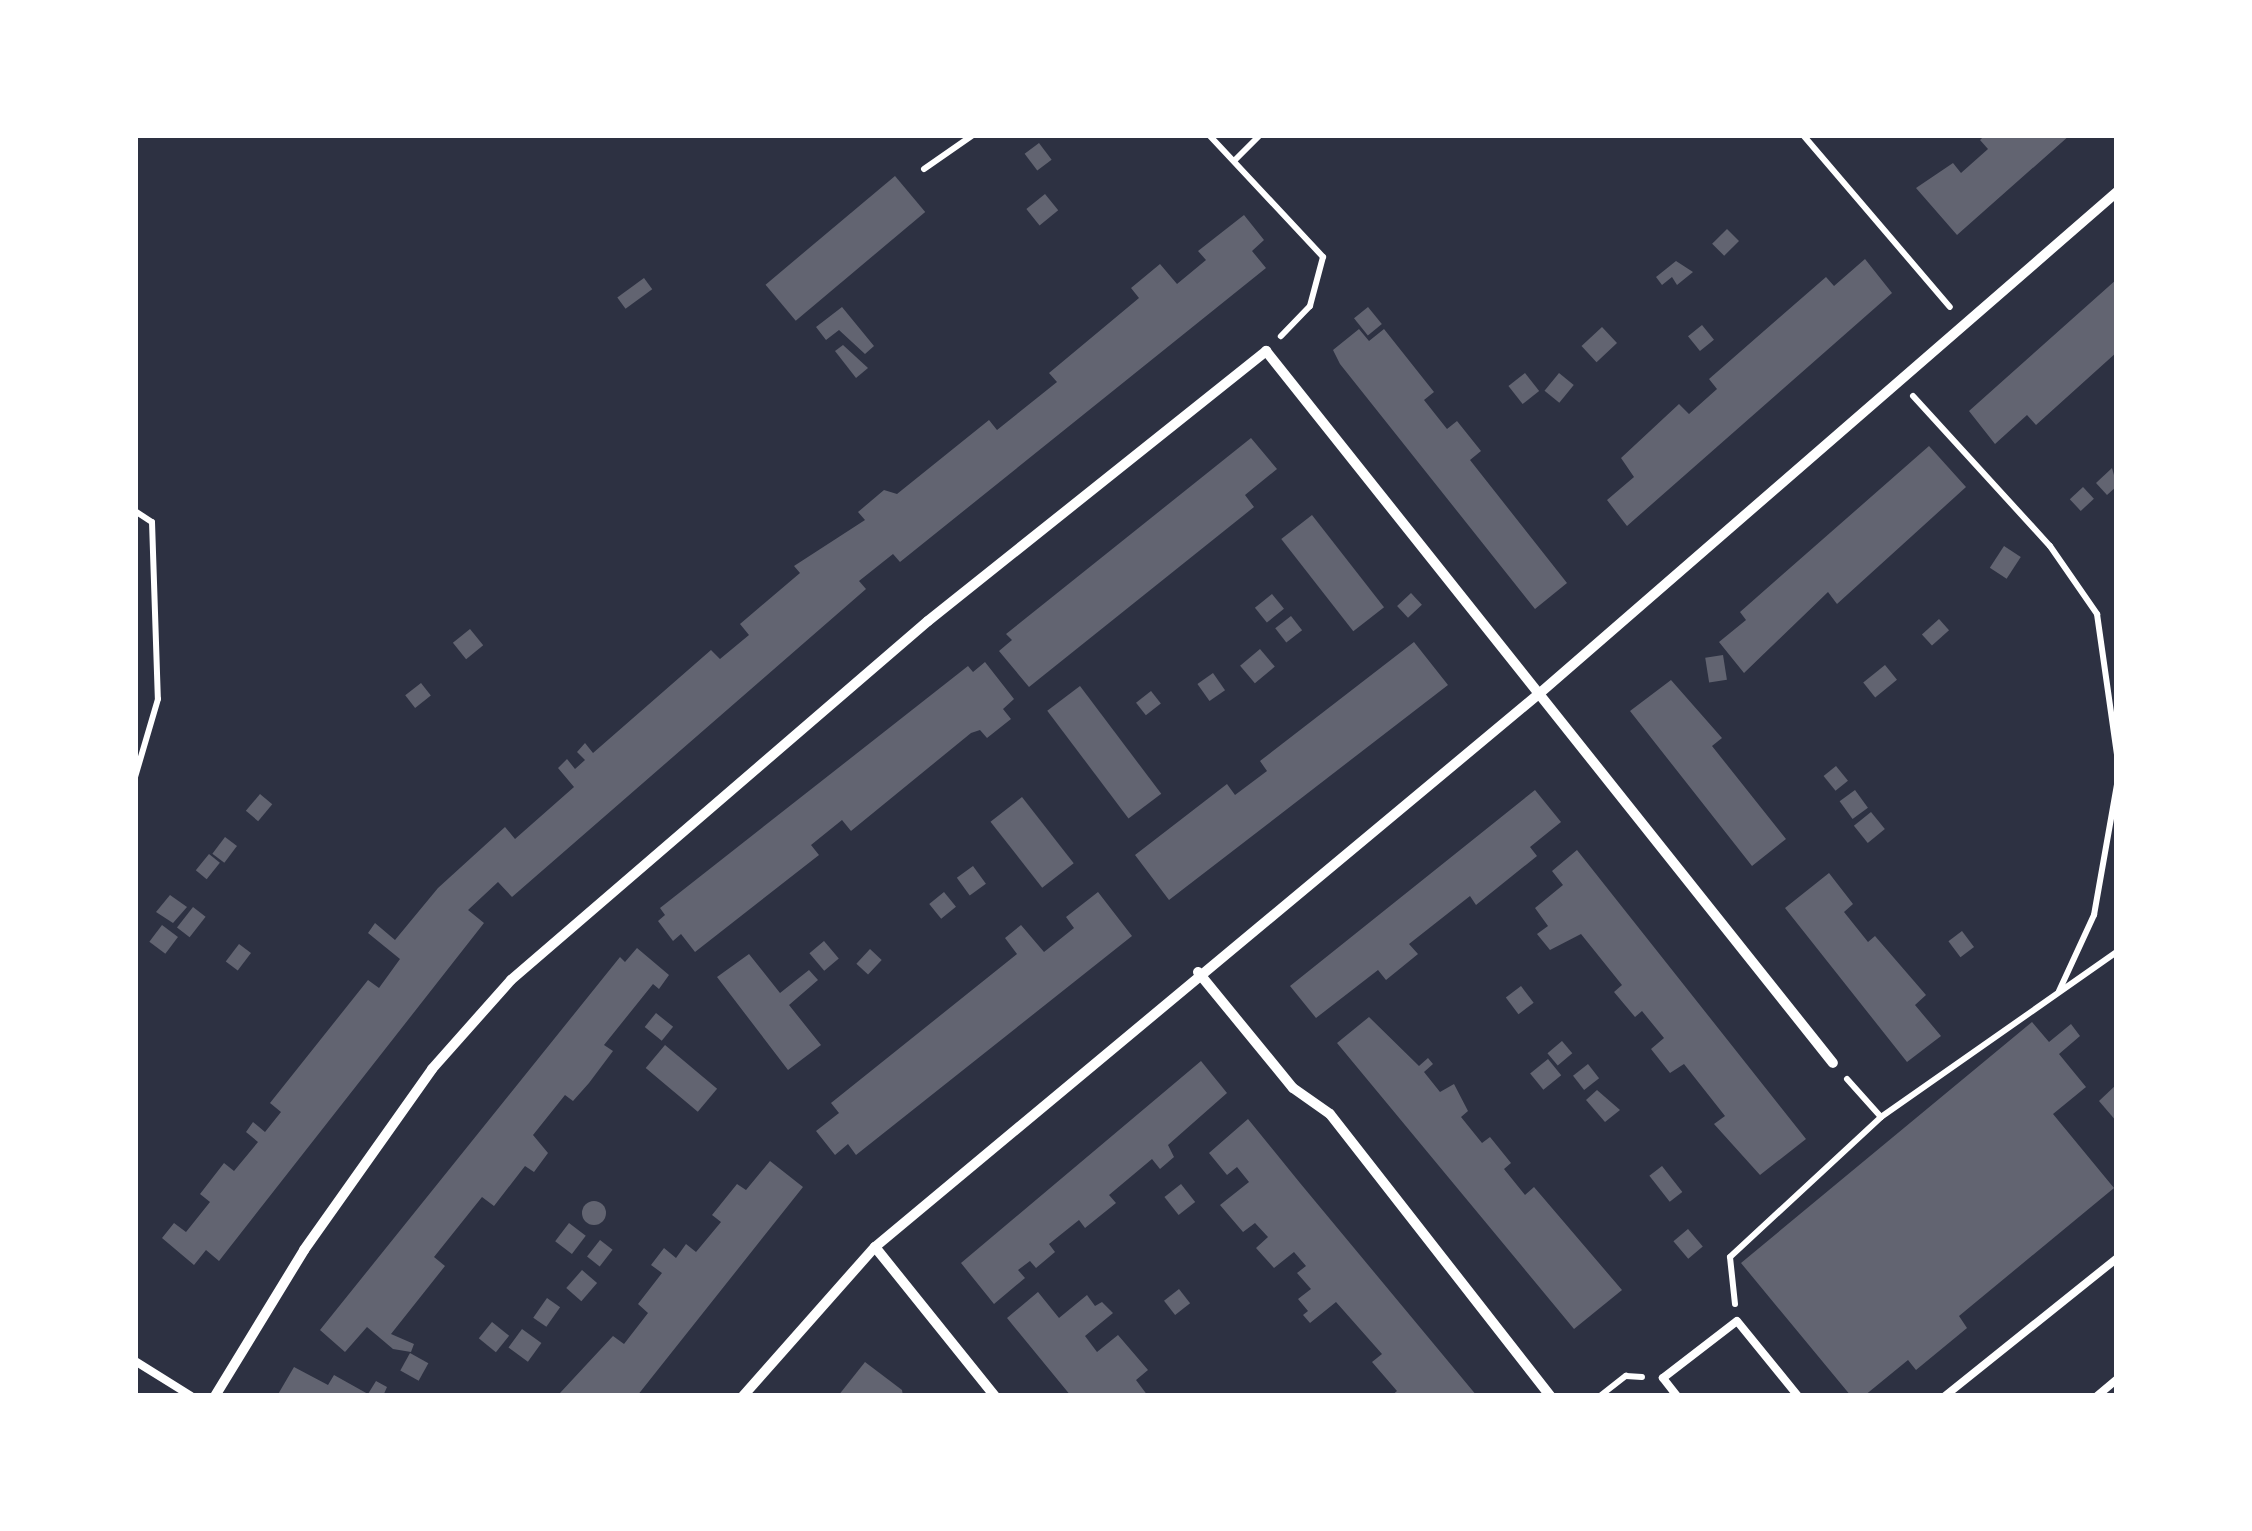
<!DOCTYPE html>
<style>
body{margin:0}
#map{position:relative;width:2252px;height:1531px;overflow:hidden;background:#2d3142;font-family:"Alegreya Sans",sans-serif}
div>[style]{position:absolute}
.building>*{inset:0;background:#626471;transform-origin:0 0}
.round{border-radius:50%}
.path>*{height:6px;margin:-3px;padding:0 3px;transform-origin:3px;border-radius:3px;background:#fff}
.service>*{height:8px;margin:-4px;padding:0 4px;transform-origin:4px;border-radius:4px;background:#fff}
.minor>*{height:10px;margin:-5px;padding:0 5px;transform-origin:5px;border-radius:5px;background:#fff}
span{translate:-50% -50%;white-space:nowrap;text-align:center;line-height:1.15;-webkit-text-stroke:10px #fff;paint-order:stroke}
.frame{position:absolute;inset:0;border:138px solid #fff;pointer-events:none}
</style>
<div id="map">
<div class="building">
<i style="clip-path:polygon(1985px 135px,2070px 135px,1957px 235px,1916px 188px,1953px 163px,1961px 173px,1988px 149px,1980px 140px)"></i>
<i style="left:1039px;top:143px;width:21px;height:18px;rotate:53deg"></i>
<i style="left:895px;top:176px;width:47px;height:169px;rotate:50deg"></i>
<i style="left:1045px;top:194px;width:21px;height:24px;rotate:51deg"></i>
<i style="clip-path:polygon(1244px 215px,1264px 240px,1252px 251px,1266px 268px,900px 562px,893px 554px,859px 581px,866px 589px,512px 897px,498px 882px,468px 910px,484px 923px,219px 1261px,206px 1250px,194px 1265px,162px 1238px,174px 1223px,186px 1232px,210px 1202px,200px 1194px,224px 1163px,234px 1171px,258px 1142px,246px 1132px,253px 1122px,265px 1132px,281px 1112px,270px 1103px,368px 980px,379px 988px,400px 959px,368px 933px,375px 923px,395px 940px,438px 888px,505px 827px,515px 839px,574px 787px,558px 768px,567px 759px,575px 769px,585px 760px,577px 752px,585px 743px,593px 753px,711px 650px,720px 659px,749px 635px,740px 624px,800px 573px,794px 566px,865px 520px,858px 512px,884px 490px,897px 494px,989px 420px,997px 430px,1057px 382px,1049px 373px,1139px 298px,1131px 288px,1160px 264px,1177px 284px,1206px 260px,1198px 251px)"></i>
<i style="left:1727px;top:229px;width:17px;height:21px;rotate:45deg"></i>
<i style="clip-path:polygon(1865px 259px,1892px 293px,1627px 526px,1607px 500px,1634px 477px,1621px 458px,1679px 404px,1689px 414px,1717px 389px,1709px 379px,1826px 277px,1834px 286px)"></i>
<i style="clip-path:polygon(1676px 261px,1693px 272px,1677px 285px,1672px 277px,1662px 285px,1656px 277px)"></i>
<i style="left:644px;top:278px;width:14px;height:33px;rotate:54deg"></i>
<i style="clip-path:polygon(2117px 279px,2117px 352px,2036px 425px,2027px 415px,1995px 444px,1969px 411px)"></i>
<i style="clip-path:polygon(842px 307px,874px 346px,865px 354px,839px 330px,826px 340px,816px 327px)"></i>
<i style="left:1368px;top:307px;width:22px;height:18px;rotate:51deg"></i>
<i style="left:1702px;top:325px;width:19px;height:18px;rotate:51deg"></i>
<i style="left:1602px;top:327px;width:22px;height:28px;rotate:47deg"></i>
<i style="clip-path:polygon(1359px 329px,1369px 341px,1384px 329px,1434px 392px,1424px 400px,1447px 429px,1457px 421px,1481px 451px,1470px 460px,1567px 583px,1535px 609px,1340px 364px,1333px 350px)"></i>
<i style="clip-path:polygon(843px 345px,868px 368px,856px 378px,835px 351px)"></i>
<i style="left:1525px;top:373px;width:23px;height:21px;rotate:52deg"></i>
<i style="left:1559px;top:373px;width:19px;height:23px;rotate:39deg"></i>
<i style="clip-path:polygon(1251px 438px,1277px 469px,1245px 495px,1254px 507px,1029px 687px,999px 651px,1012px 640px,1006px 634px)"></i>
<i style="clip-path:polygon(1929px 446px,1966px 487px,1837px 604px,1828px 592px,1744px 673px,1719px 642px,1746px 620px,1740px 612px)"></i>
<i style="clip-path:polygon(2112px 468px,2117px 486px,2107px 495px,2096px 483px)"></i>
<i style="left:2083px;top:487px;width:16px;height:18px;rotate:47deg"></i>
<i style="left:1312px;top:515px;width:117px;height:39px;rotate:52deg"></i>
<i style="left:2004px;top:546px;width:20px;height:26px;rotate:33deg"></i>
<i style="left:1411px;top:593px;width:16px;height:19px;rotate:47deg"></i>
<i style="left:1272px;top:594px;width:19px;height:22px;rotate:51deg"></i>
<i style="left:1291px;top:616px;width:18px;height:20px;rotate:52deg"></i>
<i style="left:1939px;top:619px;width:15px;height:23px;rotate:48deg"></i>
<i style="left:470px;top:629px;width:21px;height:22px;rotate:51deg"></i>
<i style="clip-path:polygon(1414px 642px,1448px 685px,1169px 900px,1135px 855px,1227px 784px,1235px 795px,1267px 771px,1260px 761px)"></i>
<i style="left:1260px;top:649px;width:23px;height:26px;rotate:50deg"></i>
<i style="left:1723px;top:655px;width:25px;height:18px;rotate:81deg"></i>
<i style="clip-path:polygon(985px 662px,1014px 699px,1003px 709px,1011px 719px,987px 738px,980px 730px,971px 733px,851px 831px,842px 820px,811px 845px,819px 855px,695px 952px,681px 934px,673px 941px,658px 921px,665px 915px,660px 908px,968px 666px,973px 672px)"></i>
<i style="left:1885px;top:665px;width:19px;height:28px;rotate:51deg"></i>
<i style="left:1213px;top:673px;width:21px;height:19px;rotate:55deg"></i>
<i style="clip-path:polygon(1671px 680px,1722px 738px,1712px 746px,1786px 839px,1752px 866px,1630px 711px)"></i>
<i style="left:421px;top:683px;width:16px;height:20px;rotate:52deg"></i>
<i style="left:1080px;top:686px;width:135px;height:41px;rotate:53deg"></i>
<i style="left:1151px;top:691px;width:16px;height:19px;rotate:52deg"></i>
<i style="left:1836px;top:766px;width:19px;height:16px;rotate:51deg"></i>
<i style="clip-path:polygon(1535px 790px,1561px 822px,1530px 847px,1537px 856px,1476px 905px,1470px 896px,1409px 944px,1418px 954px,1386px 980px,1378px 970px,1316px 1018px,1290px 986px)"></i>
<i style="left:1855px;top:790px;width:22px;height:19px;rotate:54deg"></i>
<i style="left:260px;top:794px;width:16px;height:22px;rotate:40deg"></i>
<i style="left:1022px;top:797px;width:84px;height:40px;rotate:52deg"></i>
<i style="left:1871px;top:812px;width:22px;height:22px;rotate:51deg"></i>
<i style="left:225px;top:837px;width:15px;height:21px;rotate:37deg"></i>
<i style="clip-path:polygon(1577px 850px,1806px 1139px,1760px 1175px,1714px 1124px,1725px 1116px,1684px 1064px,1670px 1073px,1651px 1049px,1664px 1038px,1642px 1011px,1635px 1017px,1614px 992px,1622px 985px,1581px 934px,1550px 950px,1537px 934px,1548px 926px,1535px 908px,1563px 885px,1552px 871px)"></i>
<i style="left:209px;top:854px;width:14px;height:21px;rotate:39deg"></i>
<i style="left:973px;top:866px;width:22px;height:20px;rotate:54deg"></i>
<i style="clip-path:polygon(1829px 873px,1853px 904px,1844px 912px,1868px 942px,1875px 936px,1926px 995px,1915px 1005px,1941px 1036px,1907px 1062px,1785px 908px)"></i>
<i style="left:944px;top:892px;width:19px;height:19px;rotate:51deg"></i>
<i style="clip-path:polygon(1098px 892px,1132px 936px,856px 1155px,848px 1144px,835px 1155px,816px 1131px,839px 1113px,831px 1103px,1017px 954px,1005px 938px,1021px 925px,1044px 952px,1074px 928px,1066px 917px)"></i>
<i style="clip-path:polygon(170px 895px,187px 907px,173px 923px,156px 912px)"></i>
<i style="left:193px;top:907px;width:16px;height:26px;rotate:38deg"></i>
<i style="left:162px;top:925px;width:20px;height:21px;rotate:37deg"></i>
<i style="left:1962px;top:931px;width:20px;height:17px;rotate:53deg"></i>
<i style="left:824px;top:941px;width:23px;height:19px;rotate:50deg"></i>
<i style="left:239px;top:944px;width:15px;height:22px;rotate:37deg"></i>
<i style="clip-path:polygon(637px 948px,669px 975px,659px 989px,653px 984px,604px 1045px,613px 1051px,589px 1083px,573px 1101px,565px 1095px,533px 1135px,548px 1153px,534px 1172px,525px 1166px,494px 1206px,482px 1197px,434px 1257px,445px 1266px,391px 1334px,414px 1344px,411px 1352px,393px 1349px,367px 1327px,345px 1352px,320px 1330px,620px 957px,625px 962px)"></i>
<i style="left:870px;top:949px;width:16px;height:20px;rotate:43deg"></i>
<i style="clip-path:polygon(749px 954px,780px 993px,809px 970px,818px 980px,789px 1005px,821px 1045px,788px 1070px,717px 977px)"></i>
<i style="left:1521px;top:986px;width:21px;height:19px;rotate:53deg"></i>
<i style="left:656px;top:1013px;width:22px;height:18px;rotate:39deg"></i>
<i style="clip-path:polygon(1369px 1017px,1419px 1066px,1428px 1058px,1433px 1064px,1424px 1072px,1440px 1092px,1454px 1084px,1468px 1111px,1461px 1117px,1482px 1143px,1490px 1137px,1511px 1163px,1504px 1169px,1525px 1195px,1534px 1187px,1622px 1290px,1574px 1329px,1337px 1043px)"></i>
<i style="clip-path:polygon(2032px 1022px,2049px 1042px,2071px 1024px,2080px 1036px,2059px 1054px,2086px 1087px,2053px 1114px,2114px 1188px,1959px 1316px,1967px 1328px,1916px 1370px,1908px 1360px,1864px 1396px,1851px 1396px,1741px 1263px)"></i>
<i style="left:1562px;top:1041px;width:16px;height:19px;rotate:50deg"></i>
<i style="left:665px;top:1045px;width:68px;height:30px;rotate:40deg"></i>
<i style="left:1548px;top:1059px;width:21px;height:23px;rotate:51deg"></i>
<i style="clip-path:polygon(1201px 1061px,1227px 1093px,1168px 1145px,1174px 1157px,1160px 1169px,1152px 1159px,1109px 1195px,1116px 1203px,1085px 1228px,1079px 1220px,1049px 1244px,1055px 1252px,1036px 1268px,1030px 1261px,1018px 1270px,1025px 1278px,994px 1304px,961px 1263px)"></i>
<i style="left:1588px;top:1064px;width:18px;height:19px;rotate:52deg"></i>
<i style="clip-path:polygon(2117px 1084px,2117px 1122px,2099px 1101px)"></i>
<i style="clip-path:polygon(1597px 1090px,1620px 1110px,1605px 1122px,1586px 1100px)"></i>
<i style="clip-path:polygon(1248px 1119px,1300px 1183px,1477px 1396px,1391px 1396px,1397px 1391px,1372px 1362px,1382px 1354px,1336px 1302px,1310px 1323px,1303px 1315px,1308px 1311px,1298px 1299px,1311px 1289px,1297px 1273px,1306px 1266px,1294px 1252px,1274px 1268px,1256px 1248px,1268px 1237px,1255px 1223px,1243px 1232px,1220px 1205px,1249px 1182px,1237px 1167px,1227px 1175px,1209px 1153px)"></i>
<i style="clip-path:polygon(770px 1161px,803px 1187px,637px 1396px,560px 1393px,613px 1336px,624px 1344px,648px 1313px,638px 1304px,662px 1273px,651px 1265px,664px 1248px,676px 1258px,686px 1244px,696px 1252px,721px 1222px,712px 1215px,737px 1184px,746px 1190px)"></i>
<i style="left:1662px;top:1166px;width:33px;height:16px;rotate:52deg"></i>
<i style="left:1181px;top:1184px;width:23px;height:21px;rotate:52deg"></i>
<i class="round" style="left:582px;top:1201px;width:24px;height:24px"></i>
<i style="left:569px;top:1223px;width:21px;height:23px;rotate:37deg"></i>
<i style="left:1688px;top:1229px;width:23px;height:19px;rotate:50deg"></i>
<i style="left:600px;top:1240px;width:16px;height:21px;rotate:38deg"></i>
<i style="left:582px;top:1270px;width:20px;height:24px;rotate:41deg"></i>
<i style="left:1179px;top:1289px;width:18px;height:19px;rotate:52deg"></i>
<i style="clip-path:polygon(1038px 1292px,1059px 1318px,1087px 1295px,1095px 1306px,1102px 1302px,1113px 1313px,1085px 1336px,1097px 1352px,1118px 1335px,1148px 1370px,1136px 1380px,1148px 1396px,1071px 1396px,1007px 1318px)"></i>
<i style="left:547px;top:1298px;width:16px;height:24px;rotate:35deg"></i>
<i style="left:492px;top:1322px;width:22px;height:21px;rotate:39deg"></i>
<i style="left:522px;top:1329px;width:24px;height:23px;rotate:36deg"></i>
<i style="left:410px;top:1353px;width:21px;height:20px;rotate:29deg"></i>
<i style="clip-path:polygon(865px 1362px,902px 1390px,903px 1396px,838px 1396px)"></i>
<i style="clip-path:polygon(294px 1367px,328px 1385px,334px 1375px,368px 1394px,376px 1381px,387px 1387px,383px 1396px,277px 1396px)"></i>
</div>
<div class="path">
<i style="left:1209px;top:135px;width:167px;rotate:46.9deg"></i>
<i style="left:1323px;top:257px;width:51px;rotate:104.9deg"></i>
<i style="left:1310px;top:306px;width:42px;rotate:134deg"></i>
<i style="left:1803px;top:135px;width:226px;rotate:49.5deg"></i>
<i style="left:1235px;top:160px;width:35px;rotate:-45deg"></i>
<i style="left:924px;top:169px;width:60px;rotate:-34.8deg"></i>
<i style="left:1913px;top:396px;width:203px;rotate:47.6deg"></i>
<i style="left:2050px;top:546px;width:83px;rotate:55.3deg"></i>
<i style="left:2097px;top:614px;width:142px;rotate:81.9deg"></i>
<i style="left:135px;top:511px;width:20px;rotate:33deg"></i>
<i style="left:152px;top:522px;width:177px;rotate:88.1deg"></i>
<i style="left:158px;top:699px;width:81px;rotate:106.4deg"></i>
<i style="left:2059px;top:991px;width:84px;rotate:-65.3deg"></i>
<i style="left:2094px;top:915px;width:133px;rotate:-80deg"></i>
<i style="left:1847px;top:1079px;width:51px;rotate:48.2deg"></i>
<i style="left:1881px;top:1117px;width:288px;rotate:-35deg"></i>
<i style="left:1735px;top:1304px;width:47px;rotate:-96.1deg"></i>
<i style="left:1730px;top:1257px;width:206px;rotate:-42.8deg"></i>
<i style="left:1600px;top:1396px;width:33px;rotate:-38deg"></i>
<i style="left:1626px;top:1376px;width:16px;rotate:4deg"></i>
</div>
<div class="service">
<i style="left:135px;top:1361px;width:66px;rotate:32deg"></i>
<i style="left:1677px;top:1396px;width:23px;rotate:-128deg"></i>
<i style="left:1663px;top:1378px;width:93px;rotate:-37.6deg"></i>
<i style="left:1737px;top:1321px;width:97px;rotate:50.9deg"></i>
<i style="left:1945px;top:1396px;width:221px;rotate:-38.7deg"></i>
<i style="left:2097px;top:1396px;width:26px;rotate:-40deg"></i>
</div>
<div class="minor">
<i style="left:1198px;top:972px;width:150px;rotate:50.7deg"></i>
<i style="left:1293px;top:1088px;width:45px;rotate:35.1deg"></i>
<i style="left:1330px;top:1114px;width:358px;rotate:52deg"></i>
<i style="left:875px;top:1247px;width:191px;rotate:51.2deg"></i>
<i style="left:215px;top:1396px;width:171px;rotate:-58.6deg"></i>
<i style="left:304px;top:1250px;width:222px;rotate:-54.7deg"></i>
<i style="left:432px;top:1069px;width:119px;rotate:-48.4deg"></i>
<i style="left:511px;top:980px;width:550px;rotate:-40.73deg"></i>
<i style="left:928px;top:621px;width:433px;rotate:-38.6deg"></i>
<i style="left:1266px;top:351px;width:910px;rotate:51.47deg"></i>
<i style="left:743px;top:1396px;width:199px;rotate:-48.5deg"></i>
<i style="left:875px;top:1247px;width:866px;rotate:-39.8deg"></i>
<i style="left:1540px;top:693px;width:764px;rotate:-40.97deg"></i>
</div>
<div class="frame"></div>
</div>
